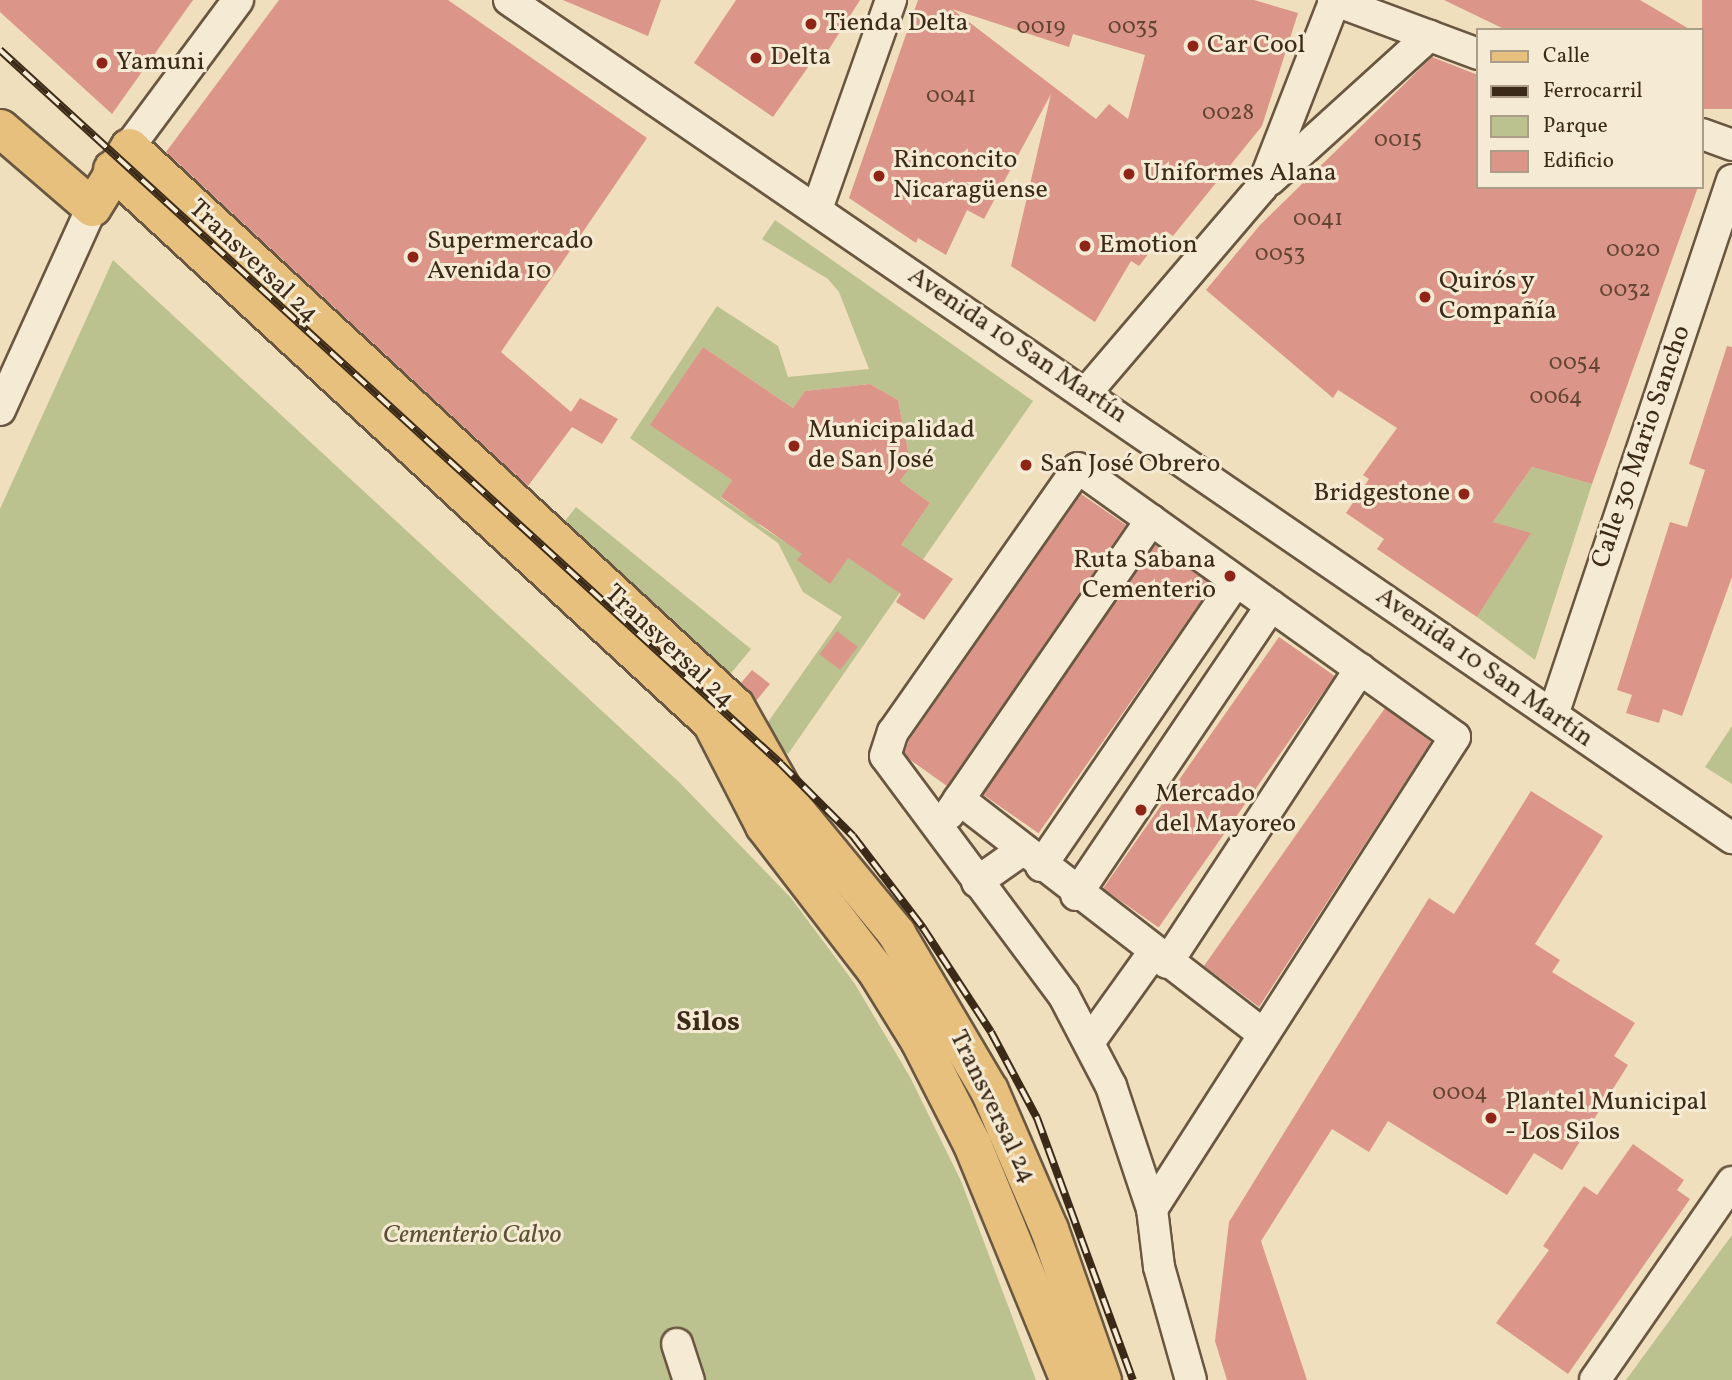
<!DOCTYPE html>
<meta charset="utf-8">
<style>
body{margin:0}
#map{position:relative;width:1732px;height:1380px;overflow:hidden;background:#f0dfbc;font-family:Vollkorn,serif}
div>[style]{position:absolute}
.green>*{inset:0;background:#bbc18f}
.building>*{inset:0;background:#db9689;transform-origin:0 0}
.roads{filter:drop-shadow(2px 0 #695741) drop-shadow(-2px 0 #695741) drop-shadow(0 2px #695741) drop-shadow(0 -2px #695741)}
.minor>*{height:30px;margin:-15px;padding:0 15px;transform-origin:15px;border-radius:15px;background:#f5ead3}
.major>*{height:37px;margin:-18.5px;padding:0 18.5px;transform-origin:18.5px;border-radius:18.5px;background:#e8c07e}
.rail>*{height:8px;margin-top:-4px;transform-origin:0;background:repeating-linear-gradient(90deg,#f5ead3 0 16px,#3c2a18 0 32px);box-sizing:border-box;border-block:2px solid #3c2a18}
.dots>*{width:19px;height:19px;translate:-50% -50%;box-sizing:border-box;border:4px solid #f5ead3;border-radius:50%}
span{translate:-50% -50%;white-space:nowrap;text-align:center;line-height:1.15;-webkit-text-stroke:6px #f5ead3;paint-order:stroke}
.number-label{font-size:23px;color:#644534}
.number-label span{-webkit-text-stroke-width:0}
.poi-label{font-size:26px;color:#3c2a18}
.left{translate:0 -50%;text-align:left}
.right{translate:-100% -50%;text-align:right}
.street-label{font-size:26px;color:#3c2a18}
.park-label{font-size:26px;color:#5c5036;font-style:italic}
.neighbourhood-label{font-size:28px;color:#3c2a18;font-weight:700}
.legend{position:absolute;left:1476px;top:28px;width:228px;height:161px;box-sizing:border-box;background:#f5ead3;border:2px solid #ab9d88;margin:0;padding:9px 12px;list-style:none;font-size:21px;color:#3c2a18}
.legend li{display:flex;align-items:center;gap:14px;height:35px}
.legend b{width:35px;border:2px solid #ab9d88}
</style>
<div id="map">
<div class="green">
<i style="clip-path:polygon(evenodd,775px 220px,1033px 401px,788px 754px,761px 732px,842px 617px,803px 592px,778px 543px,630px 438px,717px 306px,778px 346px,788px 377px,869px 369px,839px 292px,828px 279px,762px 239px,775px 220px,703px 347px,793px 408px,805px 391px,870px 384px,898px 400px,911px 466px,900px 481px,930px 503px,878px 578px,798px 524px,785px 542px,759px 525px,771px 506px,746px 515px,721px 498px,732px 480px,651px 425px,703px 347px)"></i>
<i style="clip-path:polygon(113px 260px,679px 782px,791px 898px,855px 984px,910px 1077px,961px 1181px,1036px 1380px,0 1380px,0 509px)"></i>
<i style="clip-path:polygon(1532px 467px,1592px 484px,1535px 660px,1477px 617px,1530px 534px,1493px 522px)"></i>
<i style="clip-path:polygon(576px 507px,751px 649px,722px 684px,557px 531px)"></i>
<i style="clip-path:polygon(1732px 726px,1732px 784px,1705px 767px)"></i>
<i style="clip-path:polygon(1732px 1235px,1732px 1380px,1626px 1380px)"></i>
</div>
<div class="building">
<i style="clip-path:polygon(0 0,193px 0,112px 114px,0 12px)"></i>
<i style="clip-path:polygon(279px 0,448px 0,647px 138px,501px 352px,571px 412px,580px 398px,618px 419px,602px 444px,572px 427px,528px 486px,166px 152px)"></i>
<i style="clip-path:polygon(563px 0,661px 0,648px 36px)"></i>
<i style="clip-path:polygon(736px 0,860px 0,824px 57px,818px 53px,773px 117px,694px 63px)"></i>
<i style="clip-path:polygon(evenodd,918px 0,1254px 0,1298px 13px,1262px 126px,1173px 236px,1166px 231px,1139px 266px,1131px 261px,1095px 322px,1011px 266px,1051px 94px,984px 219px,967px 210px,946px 255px,918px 238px,916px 243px,849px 198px,918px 0,952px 9px,1069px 47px,1073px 34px,1145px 55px,1128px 119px,1109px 104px,1096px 119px,952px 9px)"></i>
<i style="clip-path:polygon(1444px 0,1640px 0,1691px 30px,1506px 30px)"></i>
<i style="left:1702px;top:0;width:30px;height:109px"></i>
<i style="clip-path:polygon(1432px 57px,1478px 75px,1478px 187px,1698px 187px,1592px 484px,1532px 467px,1493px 522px,1531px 533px,1477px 617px,1377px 549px,1384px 539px,1346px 513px,1369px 479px,1363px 475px,1397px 428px,1338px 390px,1333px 398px,1206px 290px,1260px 225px)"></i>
<i style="clip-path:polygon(1727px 346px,1732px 347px,1732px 577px,1682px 716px,1663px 709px,1659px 723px,1626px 713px,1632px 695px,1617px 690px,1670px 522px,1687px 527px,1705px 470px,1689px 464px)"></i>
<i style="clip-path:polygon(703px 347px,793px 408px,805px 391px,870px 384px,898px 400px,911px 466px,900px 481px,930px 503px,901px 545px,953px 579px,924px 620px,896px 602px,901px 594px,848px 558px,830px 584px,797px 560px,802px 554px,721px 497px,732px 480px,650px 425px)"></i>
<i style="clip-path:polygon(1081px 494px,1126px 525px,947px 786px,909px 759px,904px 753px,909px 740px)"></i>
<i style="left:1155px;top:545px;width:70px;height:303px;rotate:35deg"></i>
<i style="left:837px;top:631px;width:26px;height:29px;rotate:37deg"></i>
<i style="left:1279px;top:637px;width:68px;height:307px;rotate:35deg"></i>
<i style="clip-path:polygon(752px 670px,770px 684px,756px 701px,741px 683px)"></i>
<i style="clip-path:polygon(1385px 708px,1431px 742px,1259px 1007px,1204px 966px)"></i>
<i style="clip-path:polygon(1531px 791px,1603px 836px,1535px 944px,1560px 960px,1552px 972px,1635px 1023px,1614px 1056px,1628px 1065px,1562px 1170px,1534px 1153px,1507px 1195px,1388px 1121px,1369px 1152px,1332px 1129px,1261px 1241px,1307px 1380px,1227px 1380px,1215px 1341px,1229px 1222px,1429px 898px,1454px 914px)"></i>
<i style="clip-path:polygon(1633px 1144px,1684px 1180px,1677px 1190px,1690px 1199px,1568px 1374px,1496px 1323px,1549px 1250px,1543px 1246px,1584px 1186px,1597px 1195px)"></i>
</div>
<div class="roads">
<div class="minor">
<i style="left:509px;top:0;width:1483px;rotate:34.42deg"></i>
<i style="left:1333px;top:0;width:155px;rotate:20.4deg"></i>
<i style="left:1702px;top:134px;width:32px;rotate:20deg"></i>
<i style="left:129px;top:147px;width:183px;rotate:-53.4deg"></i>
<i style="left:1270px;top:180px;width:215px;rotate:-42.2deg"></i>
<i style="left:817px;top:209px;width:222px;rotate:-70.5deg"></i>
<i style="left:1086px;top:393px;width:271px;rotate:-49.5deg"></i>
<i style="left:1262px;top:187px;width:201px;rotate:-68.7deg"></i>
<i style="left:0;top:410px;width:223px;rotate:-65.6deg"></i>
<i style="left:1078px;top:468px;width:463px;rotate:35.5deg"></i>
<i style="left:1455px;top:737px;width:561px;rotate:122.7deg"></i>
<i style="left:1152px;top:1209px;width:130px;rotate:-108.4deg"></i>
<i style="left:1111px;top:1086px;width:102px;rotate:-117.6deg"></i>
<i style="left:1064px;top:996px;width:299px;rotate:-126.7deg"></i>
<i style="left:885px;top:756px;width:25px;rotate:-72deg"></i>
<i style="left:893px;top:732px;width:322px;rotate:-55deg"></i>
<i style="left:1553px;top:715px;width:564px;rotate:-71.5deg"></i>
<i style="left:959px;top:799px;width:383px;rotate:37.7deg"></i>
<i style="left:949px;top:814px;width:357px;rotate:-55.5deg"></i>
<i style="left:1041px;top:866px;width:345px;rotate:-55.6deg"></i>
<i style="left:977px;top:882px;width:54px;rotate:-35.2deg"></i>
<i style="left:1076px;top:895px;width:349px;rotate:-56deg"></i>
<i style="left:1167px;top:963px;width:352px;rotate:-56.7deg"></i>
<i style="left:1090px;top:1041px;width:108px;rotate:-54.4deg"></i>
<i style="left:1152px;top:1209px;width:58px;rotate:83.1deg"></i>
<i style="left:1159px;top:1267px;width:117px;rotate:74.2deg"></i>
<i style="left:677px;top:1344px;width:38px;rotate:72deg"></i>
<i style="left:1595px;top:1380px;width:241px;rotate:-55.3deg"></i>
</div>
<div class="major">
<i style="left:0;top:128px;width:121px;rotate:40.7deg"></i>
<i style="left:92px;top:207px;width:70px;rotate:-58.3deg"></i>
<i style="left:129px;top:147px;width:824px;rotate:42.69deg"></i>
<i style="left:735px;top:706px;width:114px;rotate:60.5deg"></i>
<i style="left:791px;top:805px;width:166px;rotate:50.6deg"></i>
<i style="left:896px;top:933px;width:182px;rotate:59.4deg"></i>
<i style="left:989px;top:1090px;width:151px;rotate:66.7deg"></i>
<i style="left:1049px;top:1229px;width:160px;rotate:70.7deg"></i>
<i style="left:112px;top:169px;width:815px;rotate:42.71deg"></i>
<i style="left:711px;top:722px;width:116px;rotate:62.8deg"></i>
<i style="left:764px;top:825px;width:182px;rotate:52.4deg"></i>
<i style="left:875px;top:969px;width:84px;rotate:58.2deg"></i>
<i style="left:919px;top:1040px;width:117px;rotate:63deg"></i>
<i style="left:972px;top:1144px;width:255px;rotate:67.7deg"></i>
</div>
</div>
<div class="rail">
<i style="left:0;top:50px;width:1058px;rotate:42.43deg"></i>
<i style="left:781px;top:764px;width:102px;rotate:45deg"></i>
<i style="left:853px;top:836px;width:116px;rotate:52.7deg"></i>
<i style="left:923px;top:928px;width:124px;rotate:56.8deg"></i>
<i style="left:991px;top:1032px;width:98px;rotate:61.9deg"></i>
<i style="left:1037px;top:1118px;width:279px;rotate:69.9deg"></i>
</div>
<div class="dots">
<i style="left:811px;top:24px;background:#8f2418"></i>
<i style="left:1193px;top:46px;background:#8f2418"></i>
<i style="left:756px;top:58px;background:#8f2418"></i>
<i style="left:102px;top:63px;background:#8f2418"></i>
<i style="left:1129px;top:174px;background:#8f2418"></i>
<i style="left:879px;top:176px;background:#8f2418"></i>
<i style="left:1085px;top:246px;background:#8f2418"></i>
<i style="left:413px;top:257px;background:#8f2418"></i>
<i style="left:1425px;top:297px;background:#8f2418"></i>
<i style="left:794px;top:446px;background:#8f2418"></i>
<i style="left:1026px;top:465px;background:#8f2418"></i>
<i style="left:1464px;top:494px;background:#8f2418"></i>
<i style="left:1230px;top:576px;background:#8f2418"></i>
<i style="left:1141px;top:810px;background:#8f2418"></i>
<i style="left:1491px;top:1118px;background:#8f2418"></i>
</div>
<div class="number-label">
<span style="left:1041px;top:27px">0019</span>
<span style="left:1133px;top:27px">0035</span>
<span style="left:951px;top:96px">0041</span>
<span style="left:1228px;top:113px">0028</span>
<span style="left:1398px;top:140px">0015</span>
<span style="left:1318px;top:219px">0041</span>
<span style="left:1633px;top:250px">0020</span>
<span style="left:1280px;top:254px">0053</span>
<span style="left:1625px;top:290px">0032</span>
<span style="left:1575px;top:363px">0054</span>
<span style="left:1556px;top:397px">0064</span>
<span style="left:1460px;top:1093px">0004</span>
</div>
<div class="poi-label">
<span class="left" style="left:825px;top:24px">Tienda Delta</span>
<span class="left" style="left:1207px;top:46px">Car Cool</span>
<span class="left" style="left:770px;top:58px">Delta</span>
<span class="left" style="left:116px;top:63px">Yamuni</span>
<span class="left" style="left:893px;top:176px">Rinconcito<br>Nicaragüense</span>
<span class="left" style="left:1143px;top:174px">Uniformes Alana</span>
<span class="left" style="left:427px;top:257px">Supermercado<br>Avenida 10</span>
<span class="left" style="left:1099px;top:246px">Emotion</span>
<span class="left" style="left:1439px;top:297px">Quirós y<br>Compañía</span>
<span class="left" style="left:808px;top:446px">Municipalidad<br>de San José</span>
<span class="left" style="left:1040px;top:465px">San José Obrero</span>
<span class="right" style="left:1450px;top:494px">Bridgestone</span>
<span class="right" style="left:1216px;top:576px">Ruta Sabana<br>Cementerio</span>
<span class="left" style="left:1155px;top:810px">Mercado<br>del Mayoreo</span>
<span class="left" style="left:1505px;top:1118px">Plantel Municipal<br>- Los Silos</span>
</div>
<div class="street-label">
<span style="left:253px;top:262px;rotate:43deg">Transversal 24</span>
<span style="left:1017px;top:346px;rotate:34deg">Avenida 10 San Martín</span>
<span style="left:1642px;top:447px;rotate:-71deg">Calle 30 Mario Sancho</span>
<span style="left:669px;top:647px;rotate:43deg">Transversal 24</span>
<span style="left:1484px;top:668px;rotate:35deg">Avenida 10 San Martín</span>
<span style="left:992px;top:1107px;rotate:64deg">Transversal 24</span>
</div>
<div class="park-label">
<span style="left:472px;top:1236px">Cementerio Calvo</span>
</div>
<div class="neighbourhood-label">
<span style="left:708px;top:1023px">Silos</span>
</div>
<ul class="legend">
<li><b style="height:9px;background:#e8c07e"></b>Calle</li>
<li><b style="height:9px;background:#3c2a18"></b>Ferrocarril</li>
<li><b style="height:19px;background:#bbc18f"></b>Parque</li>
<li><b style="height:19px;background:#db9689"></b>Edificio</li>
</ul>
</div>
